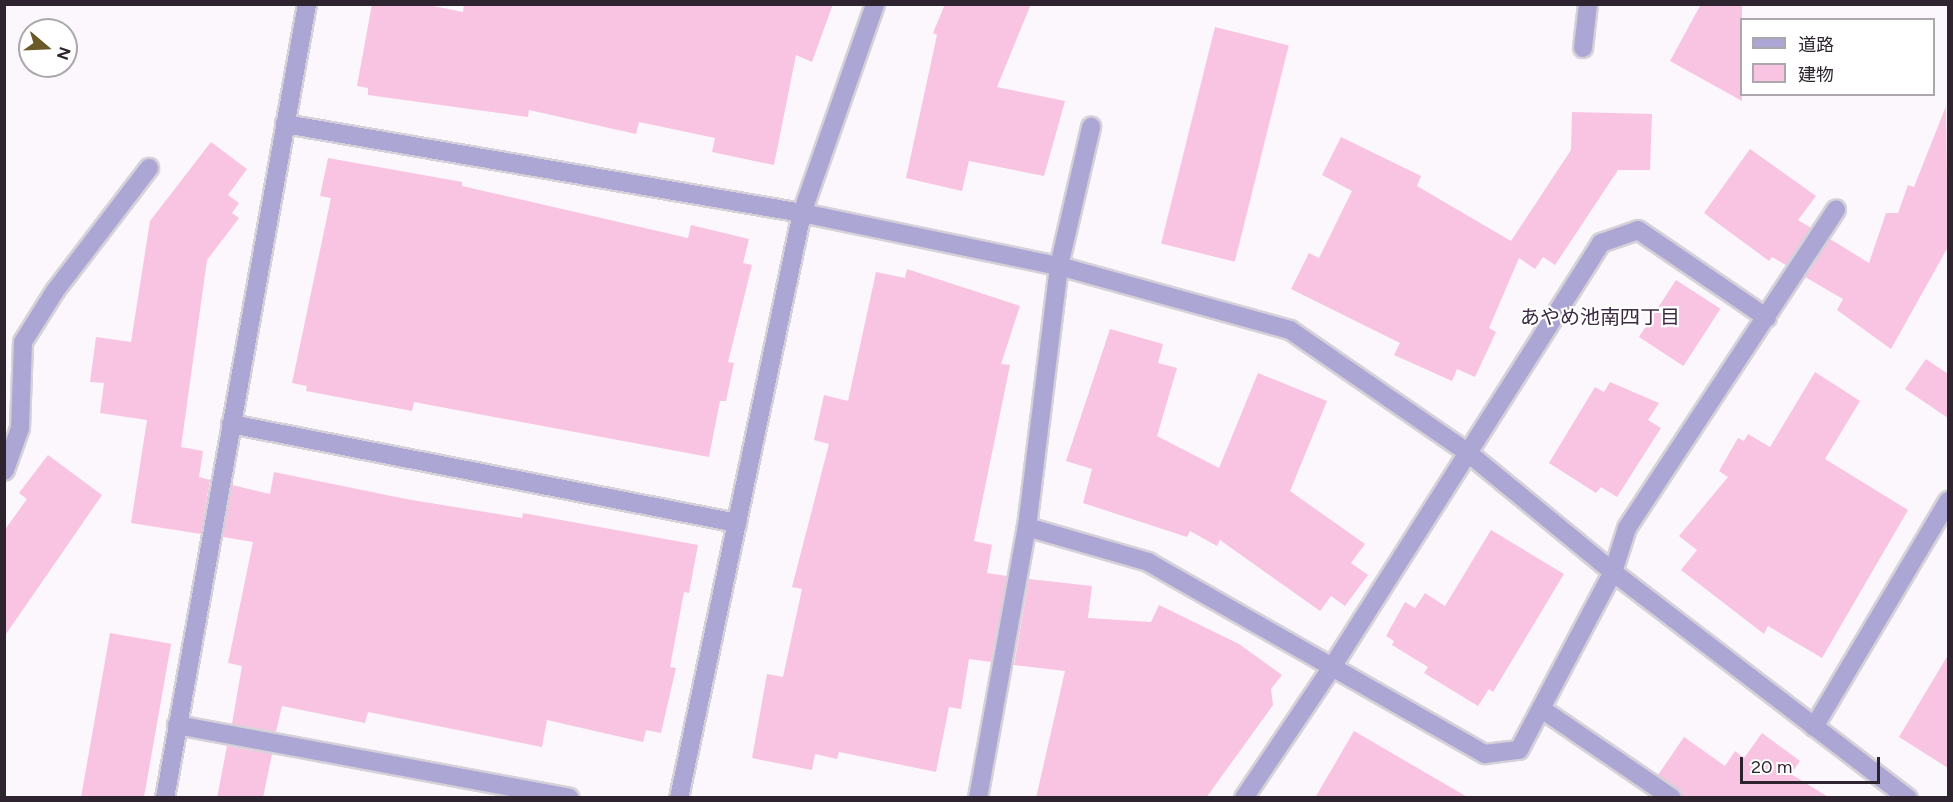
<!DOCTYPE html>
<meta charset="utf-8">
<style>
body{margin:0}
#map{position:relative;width:1953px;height:802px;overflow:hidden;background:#fbf7fd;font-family:Figtree,"Noto Sans JP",sans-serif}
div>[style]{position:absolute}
.building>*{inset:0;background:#f9c4e2;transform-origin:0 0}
.roads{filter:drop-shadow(2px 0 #d6d1d8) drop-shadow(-2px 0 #d6d1d8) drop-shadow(0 2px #d6d1d8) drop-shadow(0 -2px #d6d1d8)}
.lane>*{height:18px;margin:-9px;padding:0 9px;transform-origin:9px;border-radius:9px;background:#aca6d5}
.street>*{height:18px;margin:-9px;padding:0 9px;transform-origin:9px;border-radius:9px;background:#aca6d5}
span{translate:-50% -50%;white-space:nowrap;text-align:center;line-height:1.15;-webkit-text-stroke:4.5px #fff;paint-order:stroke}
.neighbourhood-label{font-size:20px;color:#3c2a43}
.frame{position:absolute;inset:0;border:6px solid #2d2430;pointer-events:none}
.legend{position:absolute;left:1740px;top:18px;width:195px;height:78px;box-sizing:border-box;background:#fff;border:2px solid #aba7ac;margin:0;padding:8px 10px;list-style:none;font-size:18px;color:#2d2430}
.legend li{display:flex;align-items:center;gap:12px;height:30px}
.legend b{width:30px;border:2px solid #aba7ac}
.north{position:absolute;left:18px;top:18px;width:60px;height:60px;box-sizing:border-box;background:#fff;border:2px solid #aba7ac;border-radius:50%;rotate:109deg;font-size:16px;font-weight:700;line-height:24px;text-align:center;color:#2d2430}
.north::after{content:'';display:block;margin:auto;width:21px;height:27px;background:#6b5927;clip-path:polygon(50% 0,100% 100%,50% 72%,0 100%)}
.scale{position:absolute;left:1740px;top:757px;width:140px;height:27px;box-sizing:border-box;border:3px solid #2d2430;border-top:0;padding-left:8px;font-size:18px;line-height:21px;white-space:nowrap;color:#2d2430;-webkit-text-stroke:4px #fff;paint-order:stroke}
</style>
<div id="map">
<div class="building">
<i style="clip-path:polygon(372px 4px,423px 4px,463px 12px,464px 4px,833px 4px,812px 62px,796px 55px,774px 165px,712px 152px,715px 138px,639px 122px,636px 134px,529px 110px,528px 117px,368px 95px,368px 88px,357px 86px)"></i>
<i style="clip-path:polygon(945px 4px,1031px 4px,997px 87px,1065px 101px,1044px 176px,969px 161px,962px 191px,906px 178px,937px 35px,933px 33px)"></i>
<i style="clip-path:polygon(1701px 4px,1742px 4px,1742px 101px,1670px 61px)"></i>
<i style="left:1215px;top:27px;width:76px;height:223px;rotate:14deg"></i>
<i style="clip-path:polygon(1946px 106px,1948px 247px,1891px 349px,1837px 310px,1843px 299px,1805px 277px,1830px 239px,1869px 263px,1886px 213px,1898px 213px,1908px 185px,1914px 187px)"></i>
<i style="clip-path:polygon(1572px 112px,1652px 114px,1650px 170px,1618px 170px,1555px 265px,1543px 257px,1535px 269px,1519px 258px,1489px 328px,1496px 332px,1475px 377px,1457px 369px,1452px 381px,1394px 355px,1400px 343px,1291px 289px,1309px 253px,1319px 258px,1352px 191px,1322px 175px,1341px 137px,1421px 176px,1417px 186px,1511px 241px,1571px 150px)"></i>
<i style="clip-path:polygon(211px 142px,247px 169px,228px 195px,239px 203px,232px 213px,239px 218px,207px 260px,181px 447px,203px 451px,199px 477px,210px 480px,201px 534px,131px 523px,147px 420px,100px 413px,104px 383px,90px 382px,96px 337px,131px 342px,150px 221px)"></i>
<i style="clip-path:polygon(1750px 149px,1816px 196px,1798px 220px,1811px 228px,1786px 265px,1772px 257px,1769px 261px,1704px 213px)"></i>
<i style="clip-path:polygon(328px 158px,462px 182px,462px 186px,688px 238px,691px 225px,749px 239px,743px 263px,752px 265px,728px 362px,734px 363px,726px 401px,720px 401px,709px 457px,414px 402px,412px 411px,306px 391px,307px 386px,292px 383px,331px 198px,320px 196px)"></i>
<i style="clip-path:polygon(907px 269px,1020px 306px,1001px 364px,1010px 365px,974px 541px,992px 545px,987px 573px,1007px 576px,991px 662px,969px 659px,961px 709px,949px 707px,936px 772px,839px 752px,837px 759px,815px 754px,812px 770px,752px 758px,767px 674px,783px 677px,802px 589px,792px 587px,829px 444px,814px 440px,824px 395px,848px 401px,876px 272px,905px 278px)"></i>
<i style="left:1676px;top:280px;width:53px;height:68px;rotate:33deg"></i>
<i style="clip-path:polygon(1110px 329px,1163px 344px,1158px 363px,1177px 368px,1157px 436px,1219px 468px,1258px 373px,1327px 401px,1290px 491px,1365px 544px,1351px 563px,1368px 575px,1345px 606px,1331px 596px,1320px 611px,1220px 540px,1217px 546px,1190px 531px,1187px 537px,1083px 503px,1092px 469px,1066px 461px)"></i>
<i style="clip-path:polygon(1926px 359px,1948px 374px,1948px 418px,1905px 389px)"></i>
<i style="clip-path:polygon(1815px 372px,1860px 401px,1825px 459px,1908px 510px,1822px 658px,1768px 626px,1764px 634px,1681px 570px,1697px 550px,1679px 536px,1728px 477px,1719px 471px,1738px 438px,1744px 441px,1748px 434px,1770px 447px)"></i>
<i style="clip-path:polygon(1610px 382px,1659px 403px,1648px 420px,1661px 428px,1617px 497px,1601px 487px,1596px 493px,1549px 463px,1595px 387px,1604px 392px)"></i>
<i style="clip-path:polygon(48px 455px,102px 495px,4px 637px,4px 531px,27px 499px,19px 493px)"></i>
<i style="clip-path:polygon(274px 472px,406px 499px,522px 518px,523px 513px,698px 545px,689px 593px,684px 592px,670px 667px,676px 668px,661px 733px,646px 730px,643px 742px,547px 720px,542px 747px,368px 712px,365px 723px,282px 706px,276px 732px,232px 724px,242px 666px,228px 663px,253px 542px,223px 537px,232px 485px,270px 494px)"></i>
<i style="clip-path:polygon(1491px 530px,1564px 574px,1493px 692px,1489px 689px,1478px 706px,1424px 673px,1428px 667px,1392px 645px,1394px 641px,1386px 636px,1405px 602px,1415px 608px,1425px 593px,1445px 606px)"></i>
<i style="clip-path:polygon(1029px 579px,1092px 586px,1088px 618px,1151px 622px,1159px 605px,1239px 644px,1282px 675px,1271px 689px,1273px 705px,1206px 798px,1036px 798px,1065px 671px,1014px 665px)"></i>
<i style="left:110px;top:633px;width:62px;height:168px;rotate:10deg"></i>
<i style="clip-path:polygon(1948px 655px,1948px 768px,1899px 737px)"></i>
<i style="clip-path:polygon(1354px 731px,1469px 798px,1315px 798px)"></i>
<i style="clip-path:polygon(1762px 733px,1800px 761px,1791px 774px,1830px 798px,1683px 798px,1658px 775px,1684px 737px,1725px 766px,1735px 751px,1744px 758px)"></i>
<i style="clip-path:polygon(227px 746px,272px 754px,263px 798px,217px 798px)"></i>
</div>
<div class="roads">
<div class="lane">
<i style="left:5px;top:470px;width:45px;rotate:-70.3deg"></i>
<i style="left:20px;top:428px;width:86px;rotate:-88deg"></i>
<i style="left:23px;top:342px;width:60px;rotate:-57.9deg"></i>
<i style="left:55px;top:291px;width:155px;rotate:-52.6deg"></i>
</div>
<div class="street">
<i style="left:1583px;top:48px;width:44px;rotate:-83.5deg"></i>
<i style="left:285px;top:124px;width:525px;rotate:9.77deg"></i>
<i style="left:802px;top:213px;width:262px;rotate:11.7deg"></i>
<i style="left:1059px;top:266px;width:240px;rotate:15.5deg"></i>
<i style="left:1290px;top:330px;width:215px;rotate:34.6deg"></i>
<i style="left:1467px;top:452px;width:189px;rotate:39.4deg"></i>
<i style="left:1613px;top:572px;width:372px;rotate:37.5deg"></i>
<i style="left:231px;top:424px;width:516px;rotate:11.07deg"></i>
<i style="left:4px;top:470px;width:1px;rotate:90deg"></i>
<i style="left:1027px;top:527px;width:126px;rotate:16.1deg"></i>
<i style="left:1148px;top:562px;width:388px;rotate:29.7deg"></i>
<i style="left:1485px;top:754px;width:34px;rotate:-7deg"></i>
<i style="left:1519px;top:750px;width:201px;rotate:-62.2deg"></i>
<i style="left:1613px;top:572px;width:46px;rotate:-72.3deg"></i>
<i style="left:1627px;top:528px;width:381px;rotate:-56.7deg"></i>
<i style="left:1543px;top:710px;width:156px;rotate:34.3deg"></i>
<i style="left:177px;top:725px;width:399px;rotate:10.5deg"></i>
<i style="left:1814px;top:727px;width:263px;rotate:-59.3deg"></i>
<i style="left:165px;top:798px;width:807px;rotate:-79.86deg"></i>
<i style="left:679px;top:798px;width:598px;rotate:-78.13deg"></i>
<i style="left:802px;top:213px;width:221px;rotate:-70.7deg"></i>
<i style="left:978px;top:798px;width:275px;rotate:-79.8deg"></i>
<i style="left:1027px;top:527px;width:263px;rotate:-83deg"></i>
<i style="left:1059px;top:266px;width:143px;rotate:-77deg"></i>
<i style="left:1244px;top:798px;width:161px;rotate:-56.1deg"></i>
<i style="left:1334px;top:664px;width:499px;rotate:-57.6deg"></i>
<i style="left:1601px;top:243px;width:39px;rotate:-19deg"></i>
<i style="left:1638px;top:230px;width:156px;rotate:34.3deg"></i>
</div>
</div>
<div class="neighbourhood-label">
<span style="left:1600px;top:317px">あやめ池南四丁目</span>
</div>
<div class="frame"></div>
<ul class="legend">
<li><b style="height:8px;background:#aca6d5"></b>道路</li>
<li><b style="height:16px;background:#f9c4e2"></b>建物</li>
</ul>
<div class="north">N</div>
<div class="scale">20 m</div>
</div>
